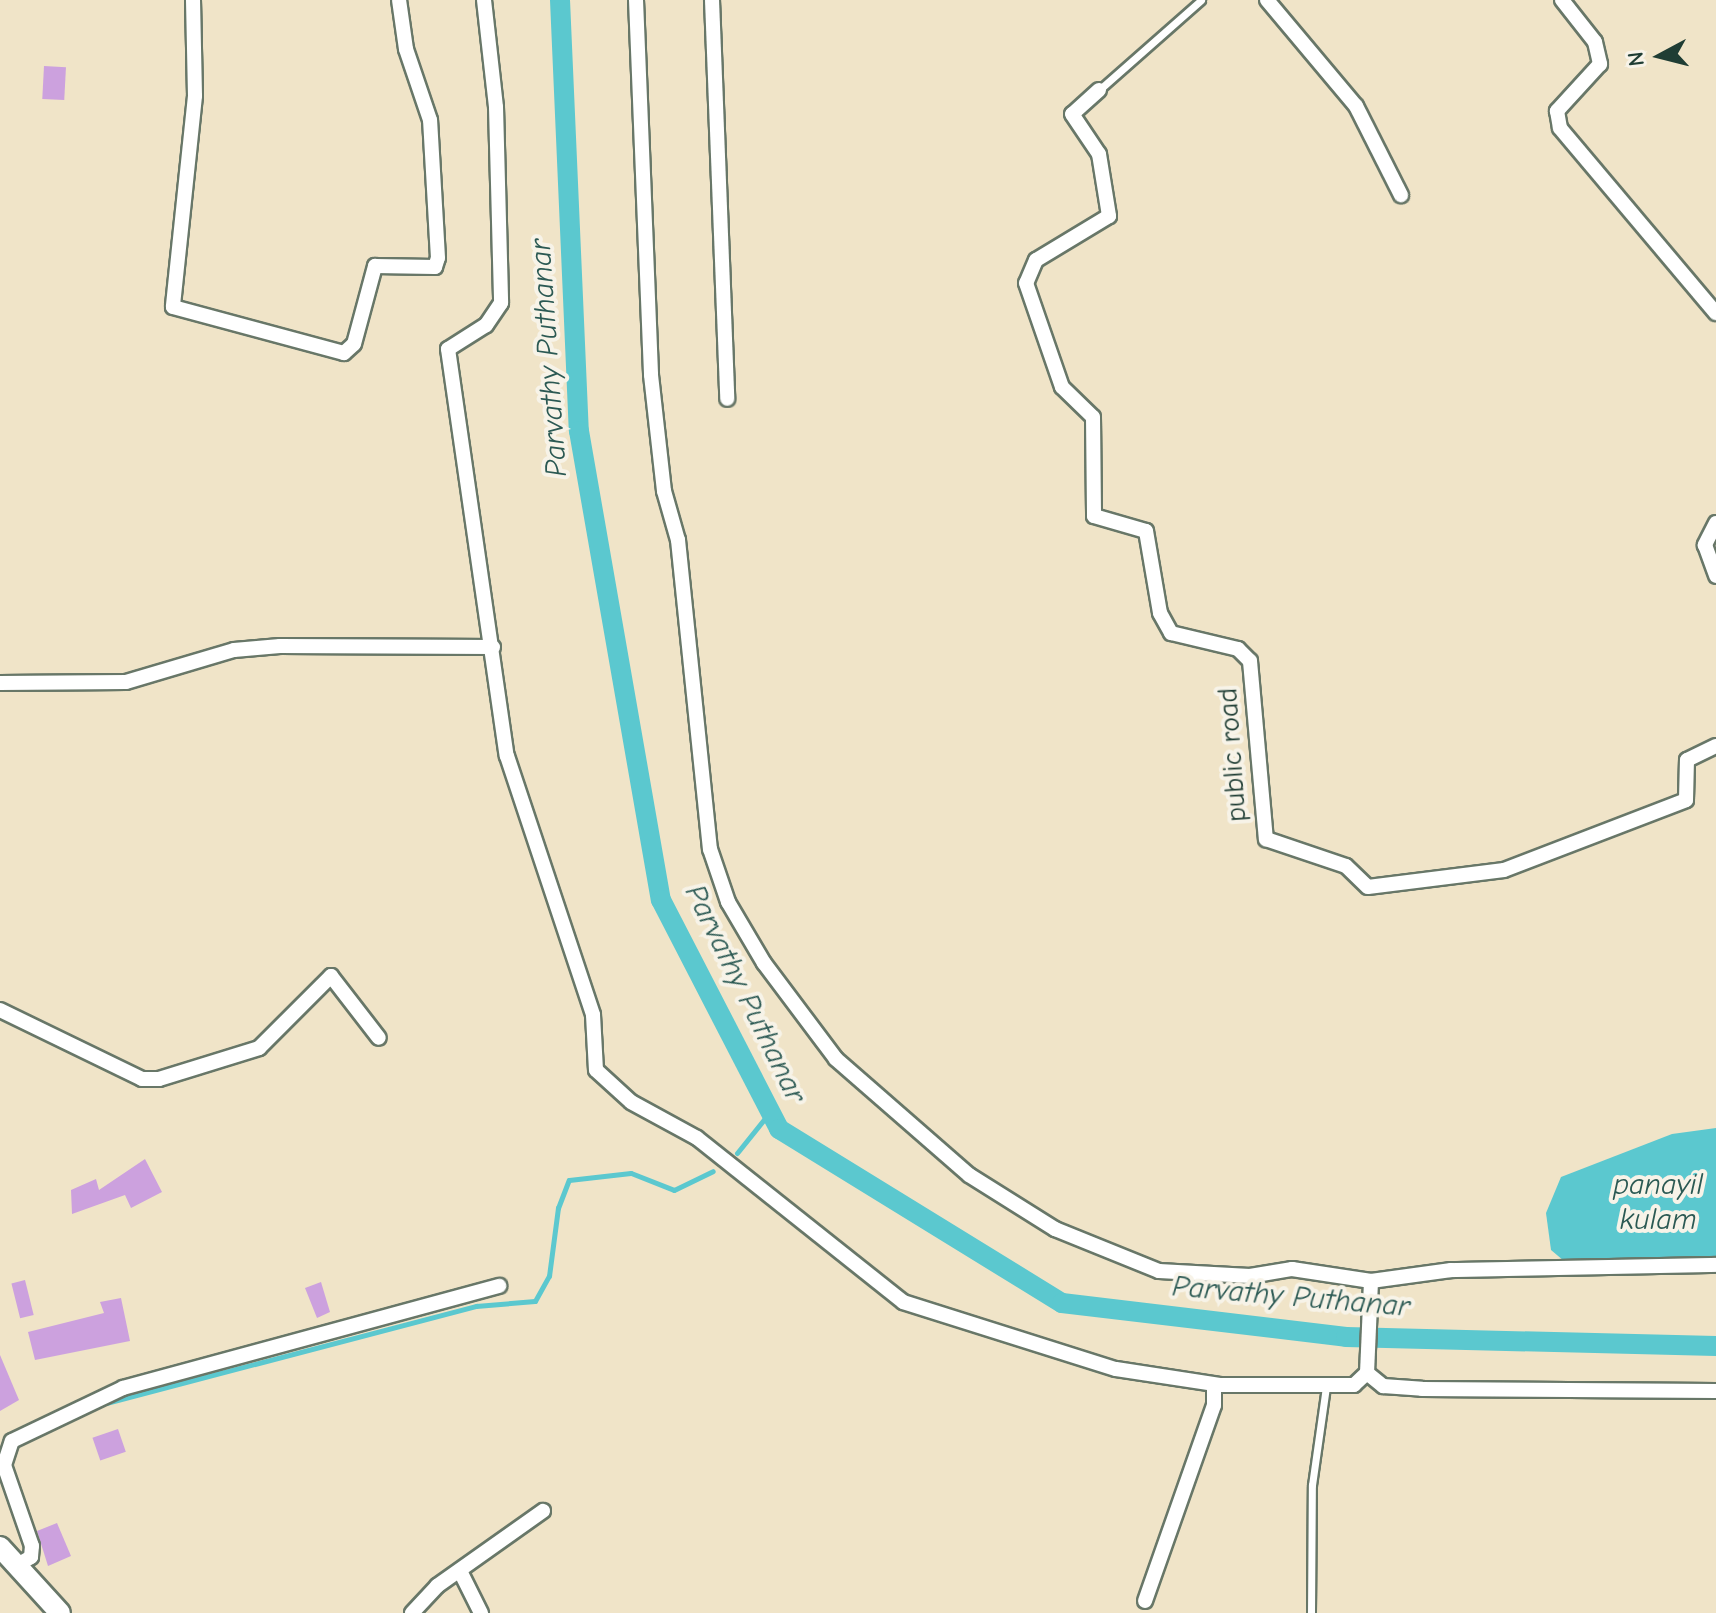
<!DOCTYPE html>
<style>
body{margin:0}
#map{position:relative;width:1716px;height:1613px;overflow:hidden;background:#f0e4c8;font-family:"Comic Neue",sans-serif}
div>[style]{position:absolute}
.water>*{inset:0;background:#5bc8cf}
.stream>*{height:5px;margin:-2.5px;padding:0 2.5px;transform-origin:2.5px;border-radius:2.5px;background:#5bc8cf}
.canal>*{height:20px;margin:-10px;padding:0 10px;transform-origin:10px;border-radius:10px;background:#5bc8cf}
.building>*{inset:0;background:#cca1de;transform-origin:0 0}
.roads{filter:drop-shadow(2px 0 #687768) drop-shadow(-2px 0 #687768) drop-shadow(0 2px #687768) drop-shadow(0 -2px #687768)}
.lane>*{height:7px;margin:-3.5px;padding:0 3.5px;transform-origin:3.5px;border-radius:3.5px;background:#fff}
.street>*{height:14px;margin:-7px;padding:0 7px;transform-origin:7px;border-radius:7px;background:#fff}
.secondary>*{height:20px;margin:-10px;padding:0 10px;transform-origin:10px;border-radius:10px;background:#fff}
span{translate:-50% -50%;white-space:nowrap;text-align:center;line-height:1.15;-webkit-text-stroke:8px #f7f3e8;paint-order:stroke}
.street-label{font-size:28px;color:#1f3d34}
.water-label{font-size:30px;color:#2b5953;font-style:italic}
.north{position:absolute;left:1620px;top:16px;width:80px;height:80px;-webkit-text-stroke:6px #f7f3e8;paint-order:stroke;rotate:263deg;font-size:22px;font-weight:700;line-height:32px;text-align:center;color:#1f3d34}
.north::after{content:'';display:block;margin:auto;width:28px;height:36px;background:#1f3d34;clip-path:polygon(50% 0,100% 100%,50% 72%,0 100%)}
</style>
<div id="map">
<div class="water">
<i style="clip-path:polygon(1716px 1128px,1716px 1257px,1570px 1266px,1551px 1250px,1546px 1213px,1561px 1177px,1672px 1134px)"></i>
</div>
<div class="stream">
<i style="left:737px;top:1153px;width:53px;rotate:-51.2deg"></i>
<i style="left:106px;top:1403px;width:383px;rotate:-14.7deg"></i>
<i style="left:476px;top:1306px;width:59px;rotate:-4.8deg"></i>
<i style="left:535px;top:1301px;width:29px;rotate:-61deg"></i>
<i style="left:549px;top:1276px;width:69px;rotate:-82.5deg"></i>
<i style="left:558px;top:1208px;width:30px;rotate:-69deg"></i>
<i style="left:569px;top:1180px;width:62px;rotate:-6.4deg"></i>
<i style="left:631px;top:1173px;width:46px;rotate:21.6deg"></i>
<i style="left:674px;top:1190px;width:43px;rotate:-26deg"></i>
</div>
<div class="canal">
<i style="left:560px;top:0;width:431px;rotate:87.5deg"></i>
<i style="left:579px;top:431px;width:476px;rotate:80.1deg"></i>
<i style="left:661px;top:900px;width:258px;rotate:62.7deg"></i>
<i style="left:779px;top:1129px;width:332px;rotate:31.6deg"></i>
<i style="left:1062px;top:1303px;width:286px;rotate:6.8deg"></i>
<i style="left:1346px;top:1337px;width:370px;rotate:1.4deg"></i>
</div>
<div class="building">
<i style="left:44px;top:66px;width:22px;height:33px;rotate:3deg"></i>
<i style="clip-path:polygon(145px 1159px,162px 1192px,131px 1208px,125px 1195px,72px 1214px,71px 1190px,96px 1179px,99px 1190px)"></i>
<i style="left:25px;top:1280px;width:36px;height:14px;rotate:76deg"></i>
<i style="clip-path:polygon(321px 1282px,330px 1312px,317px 1318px,305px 1288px)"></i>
<i style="clip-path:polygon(121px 1298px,130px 1341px,35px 1360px,28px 1332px,104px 1313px,100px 1302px)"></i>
<i style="clip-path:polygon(0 1355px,19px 1400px,0 1411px)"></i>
<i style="left:118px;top:1429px;width:24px;height:27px;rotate:71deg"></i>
<i style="clip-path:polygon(57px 1523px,71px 1556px,48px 1566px,37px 1531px)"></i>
</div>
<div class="roads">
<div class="lane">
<i style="left:1099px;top:90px;width:136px;rotate:-41.4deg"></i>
<i style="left:1311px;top:1613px;width:128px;rotate:-89.6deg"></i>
<i style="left:1312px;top:1485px;width:99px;rotate:-81.9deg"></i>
</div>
<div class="street">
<i style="left:193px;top:0;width:96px;rotate:88.8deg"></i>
<i style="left:195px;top:96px;width:212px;rotate:96deg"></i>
<i style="left:173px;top:307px;width:177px;rotate:15.1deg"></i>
<i style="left:344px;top:353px;width:13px;rotate:-42deg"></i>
<i style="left:354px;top:344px;width:81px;rotate:-74.9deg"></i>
<i style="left:375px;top:266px;width:60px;rotate:1deg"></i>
<i style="left:435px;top:267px;width:9px;rotate:-72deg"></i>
<i style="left:438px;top:258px;width:138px;rotate:-93.3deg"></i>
<i style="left:430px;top:120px;width:75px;rotate:-108.7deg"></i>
<i style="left:406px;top:49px;width:49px;rotate:-98.1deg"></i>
<i style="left:484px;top:0;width:108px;rotate:83.6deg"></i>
<i style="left:496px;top:107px;width:196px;rotate:88.5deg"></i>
<i style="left:501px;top:303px;width:27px;rotate:124deg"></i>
<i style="left:486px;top:325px;width:45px;rotate:147.7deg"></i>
<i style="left:448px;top:349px;width:411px;rotate:81.8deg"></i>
<i style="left:507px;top:756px;width:273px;rotate:71.6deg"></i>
<i style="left:593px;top:1015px;width:55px;rotate:86.9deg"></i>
<i style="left:596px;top:1070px;width:47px;rotate:42.4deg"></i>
<i style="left:631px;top:1102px;width:75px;rotate:28.6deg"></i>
<i style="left:697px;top:1138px;width:263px;rotate:38.5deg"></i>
<i style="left:903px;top:1302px;width:223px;rotate:17.5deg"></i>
<i style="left:1116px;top:1369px;width:105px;rotate:8.7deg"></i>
<i style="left:1220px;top:1385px;width:134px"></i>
<i style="left:1354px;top:1385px;width:18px;rotate:-43deg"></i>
<i style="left:1367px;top:1373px;width:21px;rotate:39deg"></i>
<i style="left:1383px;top:1386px;width:39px;rotate:4deg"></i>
<i style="left:1422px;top:1389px;width:294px;rotate:0.4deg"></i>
<i style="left:636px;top:0;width:375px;rotate:87.7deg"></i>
<i style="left:651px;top:375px;width:117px;rotate:83.6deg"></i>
<i style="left:664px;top:491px;width:51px;rotate:74.1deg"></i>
<i style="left:678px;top:540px;width:311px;rotate:84.1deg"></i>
<i style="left:710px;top:849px;width:56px;rotate:71.2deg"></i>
<i style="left:728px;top:902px;width:71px;rotate:59.5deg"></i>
<i style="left:764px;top:963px;width:120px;rotate:53.1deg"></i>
<i style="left:836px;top:1059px;width:176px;rotate:41.1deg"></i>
<i style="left:969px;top:1175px;width:102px;rotate:32.1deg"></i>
<i style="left:1055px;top:1229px;width:112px;rotate:22deg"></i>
<i style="left:1159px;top:1271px;width:91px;rotate:3.1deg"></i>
<i style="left:1250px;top:1276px;width:43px;rotate:-9.5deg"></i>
<i style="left:1292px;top:1269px;width:80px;rotate:8.6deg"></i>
<i style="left:1371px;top:1281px;width:81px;rotate:-7.8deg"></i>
<i style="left:1451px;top:1270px;width:265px;rotate:-1.1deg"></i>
<i style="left:712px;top:0;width:399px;rotate:87.8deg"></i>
<i style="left:1267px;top:0;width:138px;rotate:50deg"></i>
<i style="left:1356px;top:106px;width:100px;rotate:63.2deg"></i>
<i style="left:1562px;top:0;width:53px;rotate:51.8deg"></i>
<i style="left:1595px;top:42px;width:23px;rotate:77deg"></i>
<i style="left:1600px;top:64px;width:64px;rotate:132.5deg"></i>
<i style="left:1557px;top:111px;width:17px;rotate:80deg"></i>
<i style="left:1560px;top:128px;width:242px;rotate:49.9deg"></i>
<i style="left:1099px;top:90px;width:36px;rotate:138deg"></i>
<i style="left:1072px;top:114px;width:48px;rotate:56deg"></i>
<i style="left:1099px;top:154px;width:63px;rotate:80.8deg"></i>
<i style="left:1109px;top:216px;width:85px;rotate:148.9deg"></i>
<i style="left:1036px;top:260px;width:25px;rotate:113deg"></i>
<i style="left:1026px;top:283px;width:110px;rotate:70.9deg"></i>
<i style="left:1062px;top:387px;width:43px;rotate:44.1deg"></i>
<i style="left:1093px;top:417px;width:99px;rotate:89.4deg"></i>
<i style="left:1094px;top:516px;width:54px;rotate:16.1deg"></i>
<i style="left:1146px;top:531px;width:83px;rotate:80.3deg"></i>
<i style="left:1160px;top:613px;width:23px;rotate:61deg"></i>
<i style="left:1171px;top:633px;width:69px;rotate:13.4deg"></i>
<i style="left:1238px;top:649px;width:17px;rotate:45deg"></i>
<i style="left:1250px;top:661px;width:179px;rotate:84.9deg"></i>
<i style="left:1266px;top:839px;width:84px;rotate:18.6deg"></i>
<i style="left:1346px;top:866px;width:30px;rotate:44deg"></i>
<i style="left:1368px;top:887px;width:137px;rotate:-7.1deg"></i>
<i style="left:1504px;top:870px;width:195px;rotate:-21deg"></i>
<i style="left:1686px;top:800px;width:40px;rotate:-88.6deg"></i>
<i style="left:1687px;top:760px;width:32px;rotate:-26deg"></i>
<i style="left:1716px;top:523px;width:25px;rotate:117deg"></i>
<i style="left:1705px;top:545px;width:33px;rotate:70deg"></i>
<i style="left:0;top:683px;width:126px;rotate:-0.5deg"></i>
<i style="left:126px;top:682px;width:113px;rotate:-16.5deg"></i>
<i style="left:234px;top:650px;width:46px;rotate:-5deg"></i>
<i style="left:280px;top:646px;width:213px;rotate:0.3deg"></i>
<i style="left:0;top:1010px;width:158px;rotate:25.9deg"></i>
<i style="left:142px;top:1079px;width:17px"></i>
<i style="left:159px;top:1079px;width:105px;rotate:-17.2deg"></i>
<i style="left:259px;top:1048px;width:102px;rotate:-45deg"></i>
<i style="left:331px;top:976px;width:78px;rotate:52.3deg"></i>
<i style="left:1367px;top:1373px;width:92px;rotate:-87.5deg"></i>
<i style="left:19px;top:1564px;width:14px;rotate:-30deg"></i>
<i style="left:31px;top:1557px;width:11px;rotate:-85deg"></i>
<i style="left:32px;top:1546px;width:86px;rotate:-109.1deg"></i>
<i style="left:4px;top:1465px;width:25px;rotate:-72deg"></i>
<i style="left:12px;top:1441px;width:123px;rotate:-25.5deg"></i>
<i style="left:123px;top:1388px;width:390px;rotate:-15.2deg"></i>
<i style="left:460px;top:1571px;width:47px;rotate:63.4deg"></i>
<i style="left:1145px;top:1601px;width:208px;rotate:-70.6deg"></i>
<i style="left:1214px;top:1405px;width:20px;rotate:-90deg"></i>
<i style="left:412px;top:1613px;width:37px;rotate:-47deg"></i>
<i style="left:437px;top:1586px;width:130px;rotate:-35.3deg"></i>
</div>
<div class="secondary">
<i style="left:0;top:1547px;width:89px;rotate:47.7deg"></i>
</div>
</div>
<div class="street-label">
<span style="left:1232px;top:755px;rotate:-94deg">public road</span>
</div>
<div class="water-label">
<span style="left:549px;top:358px;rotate:-94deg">Parvathy Puthanar</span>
<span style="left:745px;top:994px;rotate:64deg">Parvathy Puthanar</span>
<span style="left:1658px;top:1202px">panayil<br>kulam</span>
<span style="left:1291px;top:1297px;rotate:5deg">Parvathy Puthanar</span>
</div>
<div class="north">N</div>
</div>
